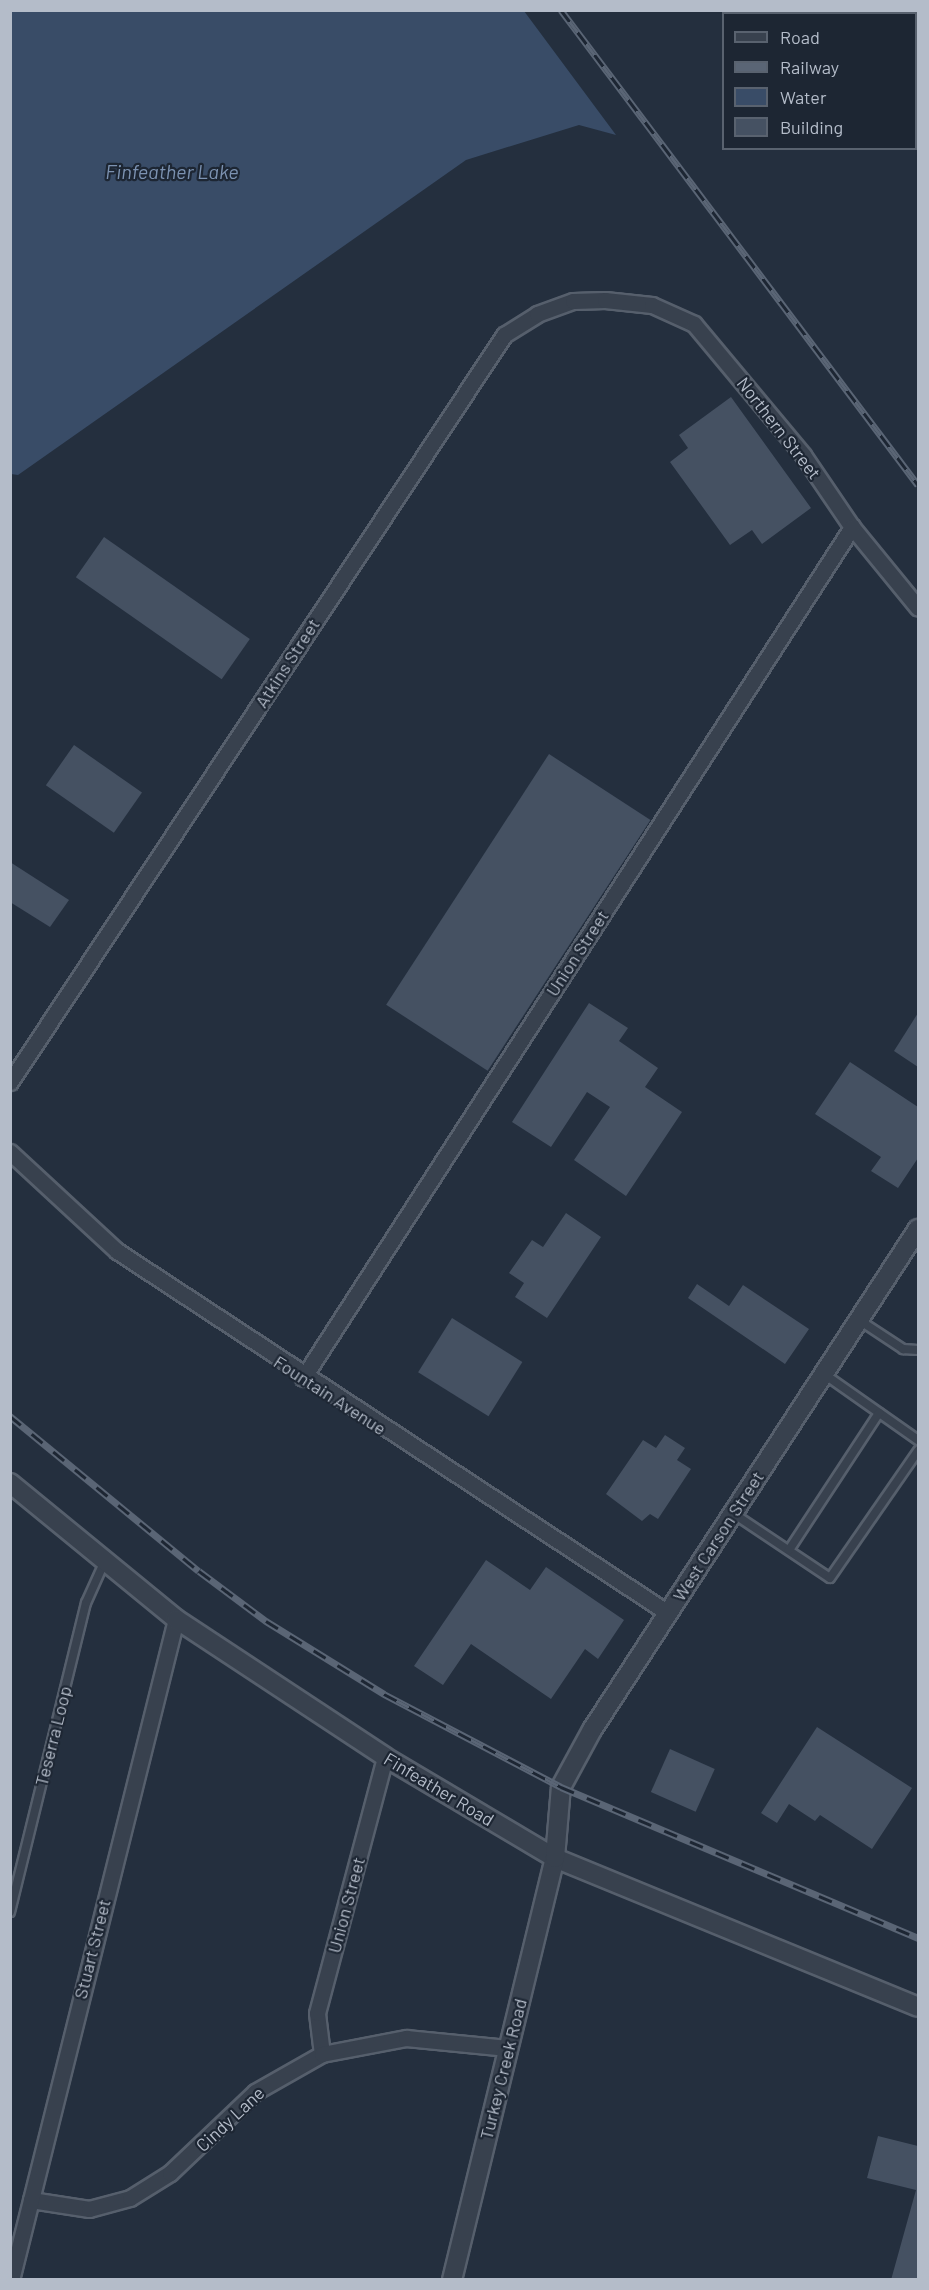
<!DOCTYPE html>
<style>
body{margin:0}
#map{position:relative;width:929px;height:2290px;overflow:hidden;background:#242f3e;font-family:Barlow,sans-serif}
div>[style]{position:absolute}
.water>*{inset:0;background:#394c67}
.building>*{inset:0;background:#455162;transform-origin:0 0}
.roads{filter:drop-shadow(2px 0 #565f6c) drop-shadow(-2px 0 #565f6c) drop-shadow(0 2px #565f6c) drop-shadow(0 -2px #565f6c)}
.service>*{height:8px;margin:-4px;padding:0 4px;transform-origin:4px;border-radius:4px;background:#38414e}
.minor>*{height:15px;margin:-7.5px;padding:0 7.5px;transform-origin:7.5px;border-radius:7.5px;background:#38414e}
.tertiary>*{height:18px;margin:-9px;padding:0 9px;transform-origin:9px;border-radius:9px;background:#38414e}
.rail>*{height:7px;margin-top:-3.5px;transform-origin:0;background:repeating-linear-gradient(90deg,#1d2633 0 14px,#5a6575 0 28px);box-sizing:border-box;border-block:2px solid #5a6575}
span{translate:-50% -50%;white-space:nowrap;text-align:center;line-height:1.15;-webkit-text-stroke:4.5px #1d2633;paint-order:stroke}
.street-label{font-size:18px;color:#b4bcc9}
.water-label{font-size:20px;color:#7c92b1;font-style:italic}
.frame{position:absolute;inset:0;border:12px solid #b4bcc9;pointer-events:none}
.legend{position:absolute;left:722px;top:12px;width:195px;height:138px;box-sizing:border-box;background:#1d2633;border:2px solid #59626f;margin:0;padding:8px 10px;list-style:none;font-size:18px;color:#b4bcc9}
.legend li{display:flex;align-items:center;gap:12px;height:30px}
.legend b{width:30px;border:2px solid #59626f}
</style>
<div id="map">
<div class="water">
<i style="clip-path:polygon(10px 11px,524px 11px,616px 135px,579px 125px,466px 160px,18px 475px,11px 474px)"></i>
</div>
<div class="building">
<i style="clip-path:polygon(731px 397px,811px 508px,762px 544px,752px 530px,730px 545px,670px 462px,688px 448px,679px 435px)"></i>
<i style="left:104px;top:537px;width:178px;height:49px;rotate:35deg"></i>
<i style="left:74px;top:745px;width:83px;height:49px;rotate:35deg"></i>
<i style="left:549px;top:754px;width:121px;height:299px;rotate:33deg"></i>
<i style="clip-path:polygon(10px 862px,69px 900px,50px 927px,10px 902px)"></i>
<i style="clip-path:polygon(589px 1003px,628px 1028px,619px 1041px,658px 1068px,645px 1087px,682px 1112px,626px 1196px,574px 1160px,610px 1107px,587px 1092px,551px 1147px,512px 1122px)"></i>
<i style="clip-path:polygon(918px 1013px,918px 1067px,894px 1051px)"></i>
<i style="clip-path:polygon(850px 1062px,918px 1107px,918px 1158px,898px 1188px,871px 1171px,881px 1157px,815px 1114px)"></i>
<i style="clip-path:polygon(566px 1213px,601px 1237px,547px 1318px,515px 1297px,524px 1283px,509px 1273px,532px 1240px,543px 1247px)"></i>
<i style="clip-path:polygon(697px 1284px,729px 1306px,743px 1285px,809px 1329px,785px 1364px,688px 1298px)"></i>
<i style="left:452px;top:1318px;width:83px;height:64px;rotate:32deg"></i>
<i style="clip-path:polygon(665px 1435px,685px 1448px,677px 1460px,691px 1469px,658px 1519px,650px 1514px,642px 1521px,606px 1494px,643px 1440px,656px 1448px)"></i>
<i style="clip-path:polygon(486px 1560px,530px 1590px,546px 1567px,624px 1620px,598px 1659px,585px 1649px,551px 1699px,471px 1644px,443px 1685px,414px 1666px)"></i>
<i style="clip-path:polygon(817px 1727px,912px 1788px,872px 1849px,820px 1815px,815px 1821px,789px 1804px,777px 1823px,761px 1813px)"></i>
<i style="left:670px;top:1749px;width:49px;height:47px;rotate:24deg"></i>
<i style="clip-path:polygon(878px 2136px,918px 2146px,918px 2280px,891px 2280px,916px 2190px,867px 2178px)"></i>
</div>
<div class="roads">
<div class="service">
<i style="left:859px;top:1320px;width:53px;rotate:33.4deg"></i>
<i style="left:903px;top:1349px;width:15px;rotate:4deg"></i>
<i style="left:824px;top:1374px;width:115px;rotate:35.1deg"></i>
<i style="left:734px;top:1514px;width:115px;rotate:33.7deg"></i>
<i style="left:830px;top:1578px;width:155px;rotate:-55.3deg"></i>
<i style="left:789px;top:1550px;width:164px;rotate:-56.7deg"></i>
<i style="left:10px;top:1912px;width:318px;rotate:-76.2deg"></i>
<i style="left:86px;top:1603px;width:44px;rotate:-65.8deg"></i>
</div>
<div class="minor">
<i style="left:10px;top:1082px;width:896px;rotate:-56.52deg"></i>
<i style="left:504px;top:335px;width:39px;rotate:-32deg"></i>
<i style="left:537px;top:314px;width:38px;rotate:-20deg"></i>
<i style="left:573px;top:301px;width:32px;rotate:-2deg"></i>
<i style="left:605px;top:300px;width:47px;rotate:6.1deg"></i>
<i style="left:652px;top:305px;width:46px;rotate:24.3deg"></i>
<i style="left:694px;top:324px;width:170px;rotate:50.2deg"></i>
<i style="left:803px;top:455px;width:87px;rotate:55.8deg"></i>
<i style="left:852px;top:527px;width:104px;rotate:50.8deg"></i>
<i style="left:10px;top:1152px;width:146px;rotate:42.8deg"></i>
<i style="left:117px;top:1251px;width:659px;rotate:33.3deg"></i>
<i style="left:303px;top:1378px;width:1013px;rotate:-57.17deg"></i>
<i style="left:322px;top:2054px;width:41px;rotate:-97deg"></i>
<i style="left:317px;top:2013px;width:265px;rotate:-75.1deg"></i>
<i style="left:31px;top:2200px;width:59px;rotate:8.8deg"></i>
<i style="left:89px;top:2209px;width:42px;rotate:-15deg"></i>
<i style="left:130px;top:2198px;width:47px;rotate:-32deg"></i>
<i style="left:170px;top:2173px;width:117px;rotate:-43.6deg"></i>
<i style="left:255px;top:2092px;width:77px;rotate:-29.6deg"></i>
<i style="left:322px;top:2054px;width:86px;rotate:-10.8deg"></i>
<i style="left:406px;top:2038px;width:102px;rotate:5.6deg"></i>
<i style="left:11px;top:2280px;width:681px;rotate:-75.98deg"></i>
</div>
<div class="tertiary">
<i style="left:10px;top:1483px;width:215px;rotate:39.3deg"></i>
<i style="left:176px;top:1619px;width:250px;rotate:33.4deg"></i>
<i style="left:385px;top:1757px;width:198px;rotate:30.7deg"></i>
<i style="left:555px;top:1858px;width:392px;rotate:22.3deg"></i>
<i style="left:452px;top:2280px;width:434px;rotate:-76.3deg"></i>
<i style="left:555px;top:1858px;width:71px;rotate:-85.2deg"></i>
<i style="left:561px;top:1787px;width:65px;rotate:-61.5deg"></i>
<i style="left:592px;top:1730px;width:598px;rotate:-56.95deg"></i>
</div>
</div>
<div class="rail">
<i style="left:561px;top:10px;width:594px;rotate:53.07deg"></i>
<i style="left:10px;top:1416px;width:244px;rotate:39.4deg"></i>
<i style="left:199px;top:1571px;width:84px;rotate:36.7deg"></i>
<i style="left:266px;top:1621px;width:139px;rotate:31.7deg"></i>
<i style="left:384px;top:1694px;width:200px;rotate:27.7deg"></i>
<i style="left:561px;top:1787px;width:388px;rotate:22.9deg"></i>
</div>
<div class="street-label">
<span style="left:779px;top:428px;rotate:52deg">Northern Street</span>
<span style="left:287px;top:663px;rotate:-57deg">Atkins Street</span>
<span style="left:577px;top:953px;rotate:-57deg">Union Street</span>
<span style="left:330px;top:1395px;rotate:33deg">Fountain Avenue</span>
<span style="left:718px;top:1536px;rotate:-57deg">West Carson Street</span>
<span style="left:53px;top:1736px;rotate:-76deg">Teserra Loop</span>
<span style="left:439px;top:1789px;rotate:31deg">Finfeather Road</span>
<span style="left:346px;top:1905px;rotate:-75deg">Union Street</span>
<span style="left:92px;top:1949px;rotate:-76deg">Stuart Street</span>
<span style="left:503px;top:2069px;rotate:-76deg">Turkey Creek Road</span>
<span style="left:230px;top:2119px;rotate:-43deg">Cindy Lane</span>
</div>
<div class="water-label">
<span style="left:172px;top:171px">Finfeather Lake</span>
</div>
<div class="frame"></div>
<ul class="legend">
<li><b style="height:8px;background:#38414e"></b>Road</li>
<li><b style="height:8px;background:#5a6575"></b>Railway</li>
<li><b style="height:16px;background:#394c67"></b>Water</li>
<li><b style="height:16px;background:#455162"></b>Building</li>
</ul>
</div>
